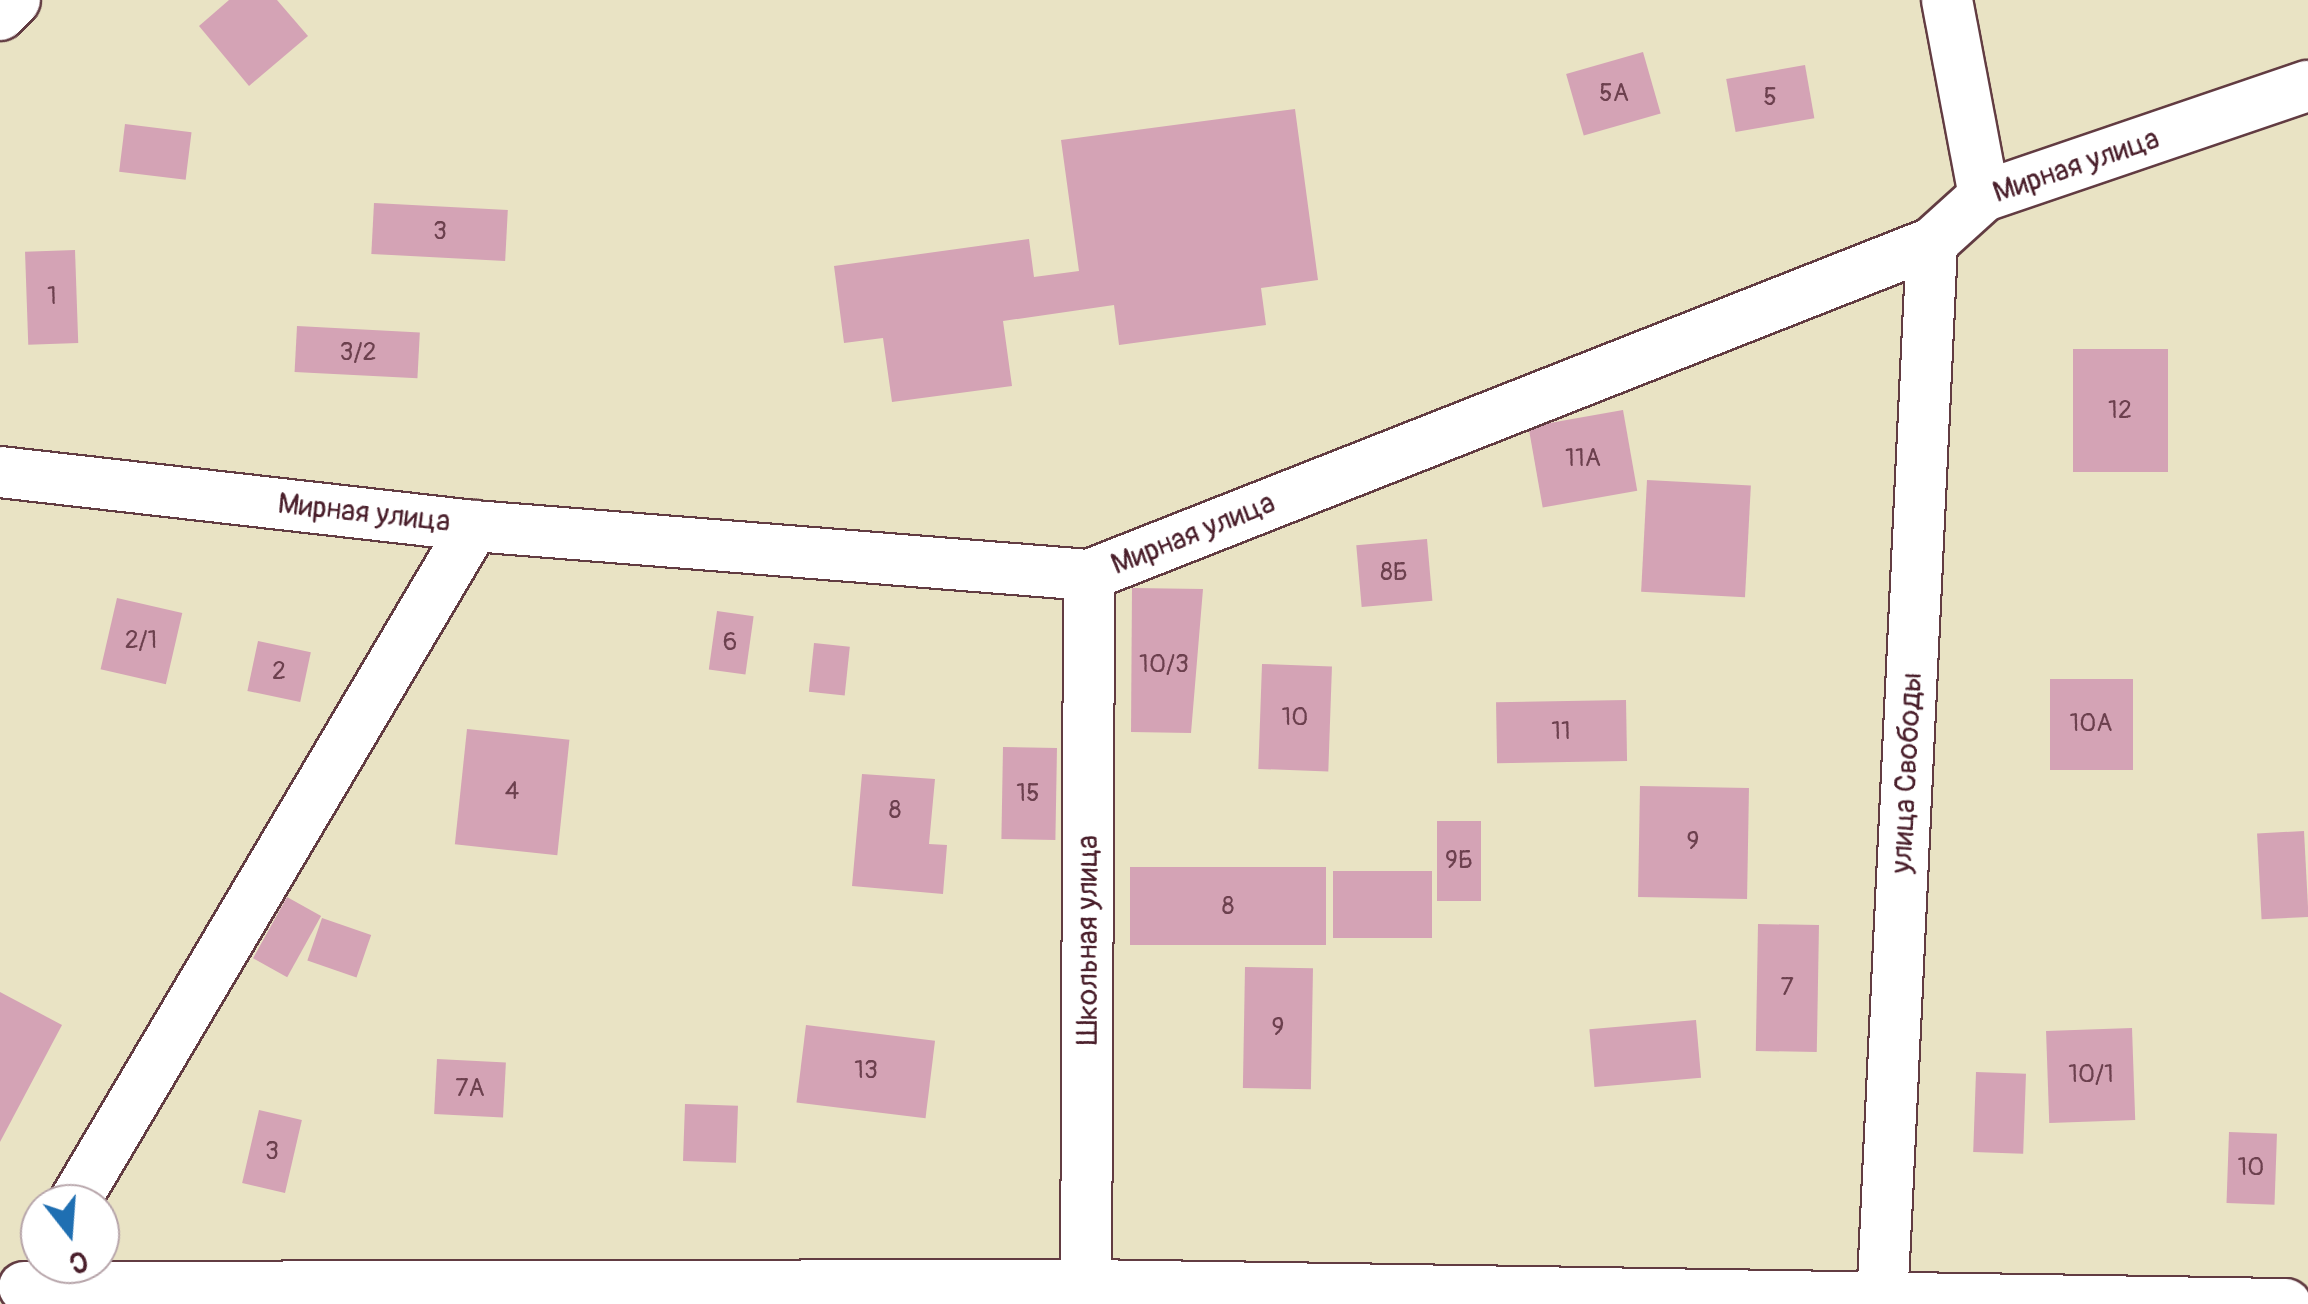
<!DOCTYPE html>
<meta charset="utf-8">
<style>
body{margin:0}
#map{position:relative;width:2308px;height:1304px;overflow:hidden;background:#e9e3c4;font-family:Pangolin,sans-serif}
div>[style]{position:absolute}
.building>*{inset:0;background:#d4a3b5;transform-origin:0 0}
.roads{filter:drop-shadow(2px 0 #623c42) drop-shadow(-2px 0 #623c42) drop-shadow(0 2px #623c42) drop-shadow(0 -2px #623c42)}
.street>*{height:50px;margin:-25px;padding:0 25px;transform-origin:25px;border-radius:25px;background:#fff}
span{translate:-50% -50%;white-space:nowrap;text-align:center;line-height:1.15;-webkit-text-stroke:10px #fff;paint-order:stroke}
.number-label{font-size:25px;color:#6c404e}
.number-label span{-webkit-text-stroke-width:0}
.street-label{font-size:30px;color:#4a1f2b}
.north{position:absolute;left:20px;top:1184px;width:100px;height:100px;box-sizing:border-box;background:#fff;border:2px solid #b7a5aa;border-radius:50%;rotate:163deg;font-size:28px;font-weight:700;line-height:40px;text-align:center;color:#4a1f2b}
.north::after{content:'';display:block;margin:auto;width:35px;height:45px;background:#1f6fb2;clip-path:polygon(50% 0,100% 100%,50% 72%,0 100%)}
</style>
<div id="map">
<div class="building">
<i style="clip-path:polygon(229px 0,277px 0,308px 36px,249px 86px,199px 26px)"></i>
<i style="left:1643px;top:52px;width:64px;height:80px;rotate:74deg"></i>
<i style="left:1805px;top:65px;width:54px;height:80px;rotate:80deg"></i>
<i style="clip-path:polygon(1295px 109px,1318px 280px,1261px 288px,1266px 325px,1119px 345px,1114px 305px,1003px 321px,1012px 386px,892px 402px,883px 338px,844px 343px,834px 266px,1029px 239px,1034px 277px,1079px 271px,1061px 140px)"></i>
<i style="left:125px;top:124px;width:67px;height:48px;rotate:7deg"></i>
<i style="left:374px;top:203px;width:134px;height:51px;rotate:3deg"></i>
<i style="left:75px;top:250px;width:93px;height:50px;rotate:88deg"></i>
<i style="left:297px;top:326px;width:123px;height:46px;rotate:3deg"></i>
<i style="left:2073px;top:349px;width:95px;height:123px"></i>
<i style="left:1623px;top:410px;width:82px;height:96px;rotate:80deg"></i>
<i style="left:1647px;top:480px;width:104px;height:112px;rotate:3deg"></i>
<i style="left:1427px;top:539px;width:62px;height:71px;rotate:85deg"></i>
<i style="clip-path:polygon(1132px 588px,1203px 589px,1191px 733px,1131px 732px)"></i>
<i style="left:117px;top:598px;width:67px;height:73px;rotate:13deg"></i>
<i style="left:717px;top:611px;width:37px;height:59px;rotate:8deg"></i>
<i style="left:258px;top:641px;width:54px;height:51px;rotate:12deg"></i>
<i style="left:814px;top:643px;width:36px;height:49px;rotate:6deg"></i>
<i style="left:1262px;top:664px;width:70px;height:105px;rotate:2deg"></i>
<i style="left:2050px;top:679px;width:83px;height:91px"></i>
<i style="left:1626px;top:700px;width:61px;height:130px;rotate:89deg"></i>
<i style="left:467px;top:729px;width:103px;height:116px;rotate:6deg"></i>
<i style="left:1003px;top:747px;width:54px;height:92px;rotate:1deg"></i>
<i style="clip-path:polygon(862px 774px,935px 779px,929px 844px,947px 845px,943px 894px,852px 886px)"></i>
<i style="left:1640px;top:786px;width:109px;height:111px;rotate:1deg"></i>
<i style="left:1437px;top:821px;width:44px;height:80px"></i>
<i style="left:2304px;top:831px;width:86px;height:47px;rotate:87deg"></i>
<i style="left:1326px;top:867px;width:78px;height:196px;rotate:90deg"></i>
<i style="left:1333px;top:871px;width:99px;height:67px"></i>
<i style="left:287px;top:897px;width:39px;height:70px;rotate:29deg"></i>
<i style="left:322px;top:918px;width:52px;height:45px;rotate:19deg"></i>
<i style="left:1758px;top:924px;width:61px;height:127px;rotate:1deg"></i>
<i style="left:1245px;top:967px;width:68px;height:121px;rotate:1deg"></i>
<i style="clip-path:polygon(0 992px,62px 1025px,0 1142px)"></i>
<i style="left:1696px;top:1020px;width:58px;height:107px;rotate:85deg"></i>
<i style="left:806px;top:1025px;width:130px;height:78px;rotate:7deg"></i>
<i style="left:2132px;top:1028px;width:92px;height:86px;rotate:88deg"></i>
<i style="left:437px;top:1059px;width:69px;height:55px;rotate:3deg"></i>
<i style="left:1976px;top:1072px;width:50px;height:80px;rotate:2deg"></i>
<i style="left:685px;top:1104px;width:53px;height:57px;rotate:2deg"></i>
<i style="left:259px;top:1110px;width:44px;height:75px;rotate:13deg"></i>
<i style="left:2229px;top:1132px;width:48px;height:71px;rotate:2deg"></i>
</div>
<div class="roads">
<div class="street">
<i style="left:1947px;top:0;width:199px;rotate:79.3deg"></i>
<i style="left:0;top:15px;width:21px;rotate:-45deg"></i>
<i style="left:0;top:472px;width:477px;rotate:6.5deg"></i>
<i style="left:474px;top:526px;width:617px;rotate:4.56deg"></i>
<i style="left:1089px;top:575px;width:906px;rotate:-21.5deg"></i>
<i style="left:1932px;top:243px;width:70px;rotate:-42.1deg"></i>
<i style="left:1984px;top:196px;width:342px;rotate:-18.8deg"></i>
<i style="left:73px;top:1204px;width:788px;rotate:-59.4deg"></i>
<i style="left:24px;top:1287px;width:1062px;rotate:-0.11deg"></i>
<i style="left:1086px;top:1285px;width:1200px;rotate:0.91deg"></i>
<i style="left:1086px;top:1304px;width:729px;rotate:-89.76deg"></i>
<i style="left:1882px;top:1304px;width:1062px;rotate:-87.3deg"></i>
</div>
</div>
<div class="number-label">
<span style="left:1614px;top:94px">5А</span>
<span style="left:1770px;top:98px">5</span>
<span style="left:440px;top:232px">3</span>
<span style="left:52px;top:297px">1</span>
<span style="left:358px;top:353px">3/2</span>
<span style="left:2120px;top:411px">12</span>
<span style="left:1583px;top:459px">11А</span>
<span style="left:1394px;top:573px">8Б</span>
<span style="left:141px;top:641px">2/1</span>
<span style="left:730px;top:643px">6</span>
<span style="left:1164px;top:665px">10/3</span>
<span style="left:279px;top:672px">2</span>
<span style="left:1295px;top:718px">10</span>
<span style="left:2091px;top:724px">10А</span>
<span style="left:1561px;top:732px">11</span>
<span style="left:512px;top:792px">4</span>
<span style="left:1028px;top:794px">15</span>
<span style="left:895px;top:811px">8</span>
<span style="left:1693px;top:842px">9</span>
<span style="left:1459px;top:861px">9Б</span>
<span style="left:1228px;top:907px">8</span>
<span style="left:1787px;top:988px">7</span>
<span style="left:1278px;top:1028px">9</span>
<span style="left:866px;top:1071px">13</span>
<span style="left:2091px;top:1075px">10/1</span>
<span style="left:470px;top:1089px">7А</span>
<span style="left:272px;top:1152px">3</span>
<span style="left:2251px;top:1168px">10</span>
</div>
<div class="street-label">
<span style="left:2076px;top:166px;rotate:-19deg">Мирная улица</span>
<span style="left:364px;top:513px;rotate:6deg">Мирная улица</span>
<span style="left:1193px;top:534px;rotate:-22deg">Мирная улица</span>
<span style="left:1907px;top:773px;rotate:-87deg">улица Свободы</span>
<span style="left:1088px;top:940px;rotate:-90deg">Школьная улица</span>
</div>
<div class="north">С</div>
</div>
